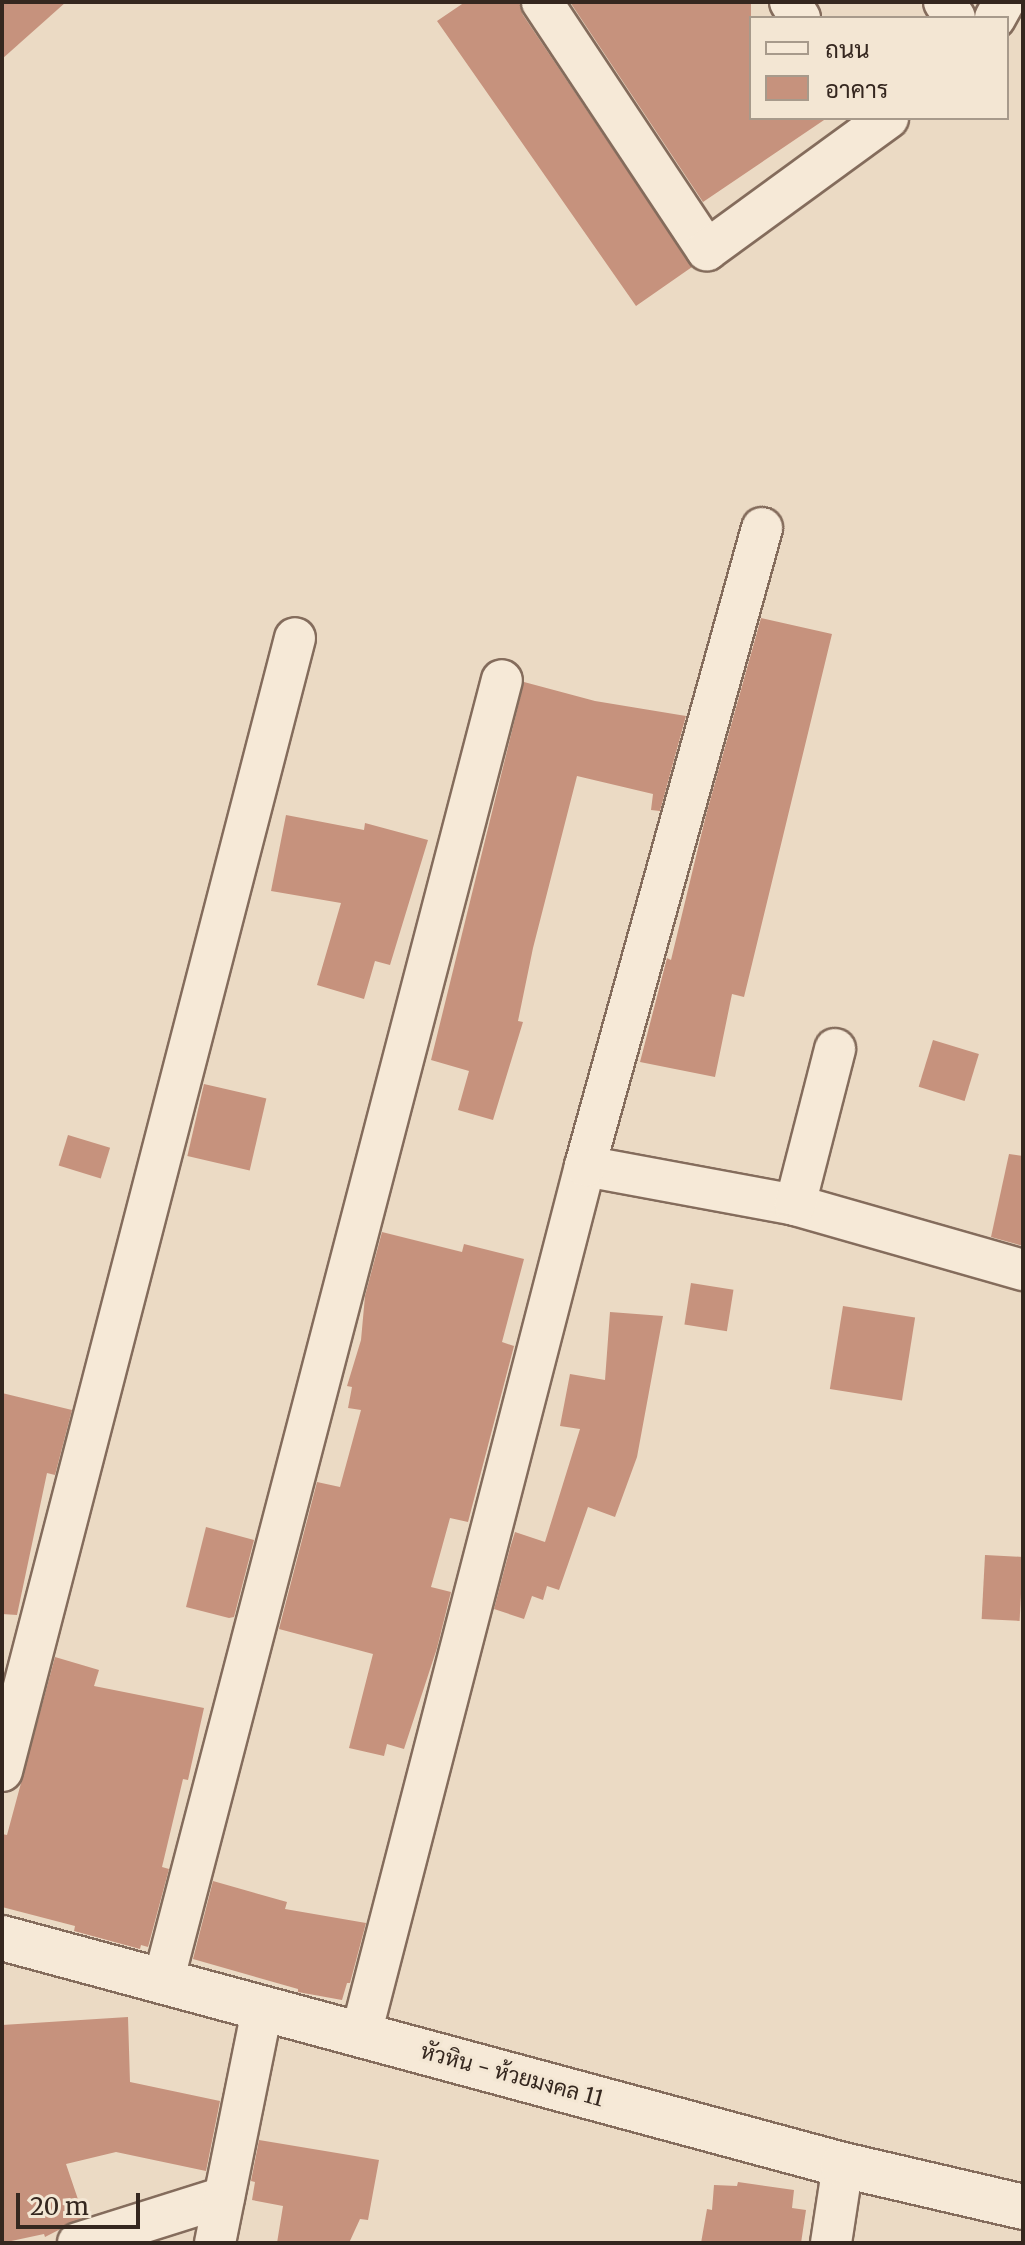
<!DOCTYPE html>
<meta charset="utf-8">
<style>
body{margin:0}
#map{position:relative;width:1025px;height:2245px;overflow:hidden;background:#ebdac4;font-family:Merriweather,Sarabun,serif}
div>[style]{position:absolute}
.building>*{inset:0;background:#c6927d;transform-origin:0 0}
.roads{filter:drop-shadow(2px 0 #846c5c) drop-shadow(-2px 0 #846c5c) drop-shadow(0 2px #846c5c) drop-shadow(0 -2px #846c5c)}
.minor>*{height:40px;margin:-20px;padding:0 20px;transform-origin:20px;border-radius:20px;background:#f6e9d7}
.tertiary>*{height:44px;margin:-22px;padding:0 22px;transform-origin:22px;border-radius:22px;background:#f6e9d7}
span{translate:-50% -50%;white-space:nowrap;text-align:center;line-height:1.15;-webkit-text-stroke:6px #f3e6d3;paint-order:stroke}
.street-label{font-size:22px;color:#35271f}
.frame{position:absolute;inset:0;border:4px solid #35271f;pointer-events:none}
.legend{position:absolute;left:749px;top:16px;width:260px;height:104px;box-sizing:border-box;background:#f3e6d3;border:2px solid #a79a8b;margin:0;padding:10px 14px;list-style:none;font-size:24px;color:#35271f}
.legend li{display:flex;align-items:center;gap:16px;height:40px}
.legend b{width:40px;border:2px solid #a79a8b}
.scale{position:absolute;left:16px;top:2193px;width:124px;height:36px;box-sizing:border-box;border:4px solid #35271f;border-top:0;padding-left:10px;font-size:24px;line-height:28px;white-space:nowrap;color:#35271f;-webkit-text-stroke:6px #f3e6d3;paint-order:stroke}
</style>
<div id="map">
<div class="building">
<i style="clip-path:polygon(2px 2px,66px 2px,2px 59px)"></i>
<i style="clip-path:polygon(465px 2px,519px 2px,523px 15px,692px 267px,636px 306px,437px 21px)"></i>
<i style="clip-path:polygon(570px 2px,751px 2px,751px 118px,827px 118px,703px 202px)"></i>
<i style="clip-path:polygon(761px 618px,832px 634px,744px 997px,732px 994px,715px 1077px,640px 1062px,667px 958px,671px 960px,706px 815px)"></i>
<i style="clip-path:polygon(524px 682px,595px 701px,686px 716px,660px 811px,651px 810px,653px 794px,577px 776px,533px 948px,518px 1021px,523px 1022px,493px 1120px,458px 1110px,469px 1071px,431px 1060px)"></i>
<i style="clip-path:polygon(286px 815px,364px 830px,365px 823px,428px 840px,390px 965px,375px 961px,364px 999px,317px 985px,341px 903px,271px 891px)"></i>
<i style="left:933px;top:1040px;width:48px;height:49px;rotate:17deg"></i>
<i style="left:204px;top:1084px;width:64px;height:74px;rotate:13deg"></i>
<i style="left:68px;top:1135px;width:44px;height:32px;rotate:17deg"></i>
<i style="clip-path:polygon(1009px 1154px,1023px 1156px,1023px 1246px,991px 1237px)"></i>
<i style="clip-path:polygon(382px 1232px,462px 1252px,464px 1244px,524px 1259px,502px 1342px,514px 1346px,468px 1522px,450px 1518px,431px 1587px,451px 1592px,437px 1648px,404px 1749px,387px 1744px,384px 1756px,349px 1748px,373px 1654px,279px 1629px,317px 1482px,340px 1487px,361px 1410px,348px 1408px,352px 1387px,347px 1386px,361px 1340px,365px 1296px)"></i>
<i style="left:691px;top:1283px;width:43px;height:42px;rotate:9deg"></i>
<i style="left:843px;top:1306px;width:73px;height:84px;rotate:9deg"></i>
<i style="clip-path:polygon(610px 1312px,663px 1316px,637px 1457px,615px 1517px,588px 1507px,559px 1590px,547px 1586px,543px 1600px,532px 1596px,524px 1619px,494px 1609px,510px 1548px,515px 1532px,545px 1542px,580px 1429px,560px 1426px,570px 1374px,605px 1380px)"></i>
<i style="clip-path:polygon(2px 1393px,72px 1410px,55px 1475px,47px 1473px,17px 1615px,2px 1614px)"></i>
<i style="clip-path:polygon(206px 1527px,254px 1540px,234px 1617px,229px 1618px,186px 1607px)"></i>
<i style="left:985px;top:1555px;width:38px;height:64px;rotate:3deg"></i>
<i style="clip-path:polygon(55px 1657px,99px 1670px,94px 1686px,204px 1708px,188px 1780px,183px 1779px,162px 1867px,169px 1869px,148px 1947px,141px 1945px,140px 1949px,74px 1931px,75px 1926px,2px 1907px,2px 1834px,7px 1835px)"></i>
<i style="clip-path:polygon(213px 1881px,287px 1902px,285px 1909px,366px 1923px,350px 1983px,347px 1983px,342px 2000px,298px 1992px,298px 1989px,193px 1959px)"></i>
<i style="clip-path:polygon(128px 2017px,130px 2082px,220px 2101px,206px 2171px,116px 2152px,66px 2164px,84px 2217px,45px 2237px,44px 2234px,2px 2243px,2px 2025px)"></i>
<i style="clip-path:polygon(259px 2140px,379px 2160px,368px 2220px,360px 2219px,349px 2243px,277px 2243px,283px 2206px,252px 2200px,255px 2182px,251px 2181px)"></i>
<i style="clip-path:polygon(738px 2182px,794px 2190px,792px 2208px,806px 2210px,801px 2243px,701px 2243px,707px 2209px,712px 2210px,714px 2185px,737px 2186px)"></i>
</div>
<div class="roads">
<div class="minor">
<i style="left:542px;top:2px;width:298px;rotate:56.4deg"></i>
<i style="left:707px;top:250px;width:224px;rotate:-36.1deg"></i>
<i style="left:790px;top:2px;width:19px;rotate:58deg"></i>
<i style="left:944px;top:2px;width:19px;rotate:55deg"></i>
<i style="left:995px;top:18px;width:18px;rotate:-61deg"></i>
<i style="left:585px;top:1166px;width:214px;rotate:10.5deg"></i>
<i style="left:795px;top:1205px;width:237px;rotate:15.9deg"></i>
<i style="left:795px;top:1205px;width:161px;rotate:-75.6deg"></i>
<i style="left:2px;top:1771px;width:1170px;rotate:-75.5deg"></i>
<i style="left:163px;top:1982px;width:1345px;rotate:-75.41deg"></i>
<i style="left:361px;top:2034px;width:896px;rotate:-75.53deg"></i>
<i style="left:585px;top:1166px;width:662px;rotate:-74.49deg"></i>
<i style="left:78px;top:2243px;width:153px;rotate:-17.5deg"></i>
<i style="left:215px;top:2243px;width:238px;rotate:-78.6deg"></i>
<i style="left:831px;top:2243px;width:79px;rotate:-81.3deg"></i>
</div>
<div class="tertiary">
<i style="left:2px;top:1938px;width:871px;rotate:15.11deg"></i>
<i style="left:843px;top:2165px;width:185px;rotate:13.1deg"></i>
</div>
</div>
<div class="street-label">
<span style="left:512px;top:2075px;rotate:15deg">หัวหิน - ห้วยมงคล 11</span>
</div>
<div class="frame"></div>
<ul class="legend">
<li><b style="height:10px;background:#f6e9d7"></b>ถนน</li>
<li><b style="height:22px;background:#c6927d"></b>อาคาร</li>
</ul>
<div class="scale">20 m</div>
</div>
